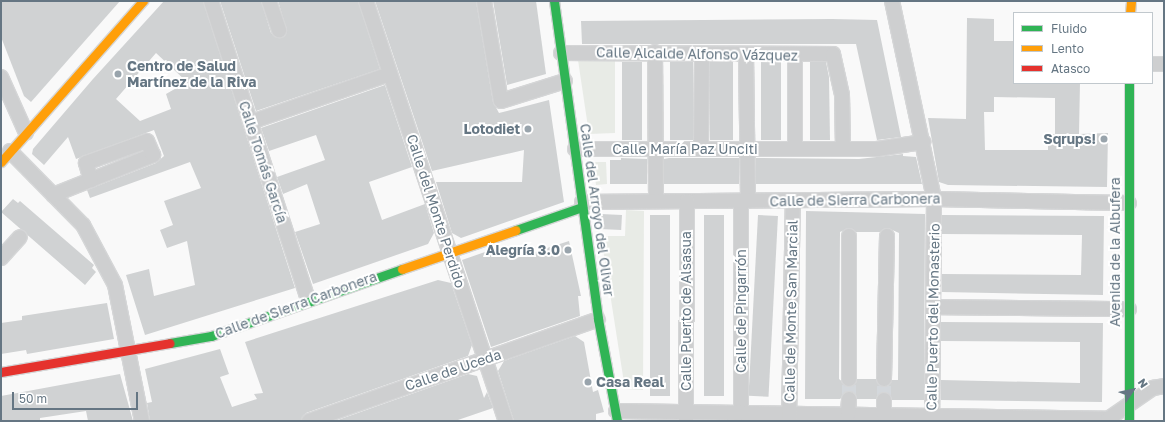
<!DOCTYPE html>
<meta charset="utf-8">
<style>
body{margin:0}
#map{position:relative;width:1165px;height:422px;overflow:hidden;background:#f9f9f9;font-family:"Golos Text",sans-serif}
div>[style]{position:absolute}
.green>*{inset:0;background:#e8ebe6}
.building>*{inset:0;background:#d0d2d3;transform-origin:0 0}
.street-tunnel>*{height:14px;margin-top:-7px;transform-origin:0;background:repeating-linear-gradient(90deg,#d4d8dc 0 14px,transparent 0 21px)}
.roads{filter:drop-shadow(1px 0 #d5d6d7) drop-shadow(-1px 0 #d5d6d7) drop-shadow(0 1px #d5d6d7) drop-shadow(0 -1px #d5d6d7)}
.street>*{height:14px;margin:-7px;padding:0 7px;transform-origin:7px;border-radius:7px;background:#cecfd0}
.fast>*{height:9px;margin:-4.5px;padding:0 4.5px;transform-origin:4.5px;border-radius:4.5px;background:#30b455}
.slow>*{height:9px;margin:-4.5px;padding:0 4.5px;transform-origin:4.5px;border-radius:4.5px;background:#ff9f0a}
.jam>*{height:9px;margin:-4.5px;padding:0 4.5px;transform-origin:4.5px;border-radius:4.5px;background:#e5322d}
.dots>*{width:11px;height:11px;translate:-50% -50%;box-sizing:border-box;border:2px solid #fff;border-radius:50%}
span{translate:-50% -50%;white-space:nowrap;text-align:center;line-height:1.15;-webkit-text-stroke:4px #fff;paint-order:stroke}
.street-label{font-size:14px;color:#657683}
.poi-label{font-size:14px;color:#657683;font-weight:700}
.left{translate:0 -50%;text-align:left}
.right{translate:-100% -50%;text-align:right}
.frame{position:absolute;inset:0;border:2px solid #657683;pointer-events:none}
.legend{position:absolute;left:1013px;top:12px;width:140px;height:72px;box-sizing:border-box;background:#fff;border:1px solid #c1c8cd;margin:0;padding:5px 7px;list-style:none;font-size:12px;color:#657683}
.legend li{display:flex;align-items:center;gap:8px;height:20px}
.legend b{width:20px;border:1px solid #c1c8cd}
.north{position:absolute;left:1113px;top:370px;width:40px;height:40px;-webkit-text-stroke:3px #fff;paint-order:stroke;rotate:56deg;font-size:11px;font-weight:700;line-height:16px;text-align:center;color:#657683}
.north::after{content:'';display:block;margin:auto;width:14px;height:18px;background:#657683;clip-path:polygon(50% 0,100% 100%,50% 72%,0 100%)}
.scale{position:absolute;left:12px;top:392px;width:126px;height:18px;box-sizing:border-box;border:2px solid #657683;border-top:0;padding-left:5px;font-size:12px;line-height:14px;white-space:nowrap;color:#657683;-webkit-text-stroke:3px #fff;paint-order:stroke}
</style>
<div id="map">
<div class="green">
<i style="clip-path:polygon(615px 59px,615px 133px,589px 134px,578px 60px)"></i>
<i style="clip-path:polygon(593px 162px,606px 162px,607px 184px,596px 185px)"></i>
<i style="clip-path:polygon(626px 210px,644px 211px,643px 390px,625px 389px,601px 236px,625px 236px)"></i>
</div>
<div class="building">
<i style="clip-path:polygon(1px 1px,120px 1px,31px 102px,24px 96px,1px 37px)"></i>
<i style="clip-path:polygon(evenodd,164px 1px,203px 1px,295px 288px,145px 335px,126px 275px,149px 269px,154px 296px,195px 285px,187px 241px,167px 248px,160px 230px,173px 225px,164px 201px,201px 188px,190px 162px,90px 198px,87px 190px,156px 163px,164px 156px,154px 130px,76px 159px,68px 137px,44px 165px,32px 154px,33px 149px,93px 79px,164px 1px,156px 53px,187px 82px,166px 94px,171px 109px,140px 121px,116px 99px,156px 53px)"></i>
<i style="clip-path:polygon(220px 1px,261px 1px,271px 33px,278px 38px,287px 31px,278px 1px,358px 1px,380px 69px,256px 111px)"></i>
<i style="clip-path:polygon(375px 1px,476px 1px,493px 102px,499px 113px,549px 100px,564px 202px,461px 238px,452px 233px,436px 182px,522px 182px,524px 150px,432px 171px)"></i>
<i style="clip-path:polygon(493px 1px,536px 1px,546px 74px,507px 85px)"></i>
<i style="clip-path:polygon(evenodd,967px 18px,994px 19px,994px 41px,1014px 41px,1014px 83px,1080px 83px,1079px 134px,1108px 133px,1107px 187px,948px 185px,939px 182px,928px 118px,966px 119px,967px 18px,994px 97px,1055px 98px,1055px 134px,1048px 134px,1048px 150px,985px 150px,984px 112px,994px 112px,994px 97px)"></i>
<i style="clip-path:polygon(832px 19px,877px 20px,901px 137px,877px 140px,856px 44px,582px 44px,581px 21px)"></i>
<i style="left:622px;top:62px;width:20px;height:78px"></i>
<i style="left:670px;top:62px;width:23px;height:78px"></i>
<i style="left:710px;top:62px;width:23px;height:78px"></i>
<i style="left:761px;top:62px;width:20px;height:78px"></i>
<i style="clip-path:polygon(810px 62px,826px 62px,829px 77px,830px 140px,810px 140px)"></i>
<i style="clip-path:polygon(385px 85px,412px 167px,369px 182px,382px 220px,425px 204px,434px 233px,428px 244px,313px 284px,295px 232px,320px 224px,307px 184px,283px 194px,277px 177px,325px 160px,316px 135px,269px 151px,261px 128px)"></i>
<i style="clip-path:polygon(903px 154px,903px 156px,916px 157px,922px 184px,756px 184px,756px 158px,859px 159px)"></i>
<i style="clip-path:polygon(621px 158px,647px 159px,647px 184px,610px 184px,610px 160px,621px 160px)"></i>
<i style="clip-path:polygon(669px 158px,739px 158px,739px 184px,664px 184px,664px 159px)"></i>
<i style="clip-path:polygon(13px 199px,18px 203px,20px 201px,94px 265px,92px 268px,96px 272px,85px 285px,1px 212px)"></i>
<i style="clip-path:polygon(evenodd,806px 211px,925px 214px,924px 400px,892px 400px,884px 392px,876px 399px,857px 399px,849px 391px,840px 399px,805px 399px,806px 211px,849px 228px,856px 232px,880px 232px,888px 228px,899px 233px,898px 380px,892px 380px,884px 387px,876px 379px,857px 379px,854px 386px,849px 387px,839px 379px,840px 232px,849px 228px)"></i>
<i style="left:601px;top:214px;width:21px;height:15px;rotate:3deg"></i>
<i style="left:650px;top:215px;width:20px;height:181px"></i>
<i style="left:704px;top:215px;width:20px;height:181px"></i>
<i style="left:758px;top:215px;width:20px;height:181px;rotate:3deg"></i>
<i style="clip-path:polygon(942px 215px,1104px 216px,1103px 295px,942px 292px,942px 274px,1081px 275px,1082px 235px,942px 234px)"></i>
<i style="clip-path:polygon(569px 241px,581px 296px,578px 296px,580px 316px,491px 347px,462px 260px,505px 245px,510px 260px)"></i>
<i style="clip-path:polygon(438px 280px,451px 283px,472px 345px,468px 356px,306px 413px,301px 421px,150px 421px,147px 403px,152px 402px,145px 369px,220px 349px,229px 374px,220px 377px,232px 407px,257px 399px,254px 394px,263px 393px,245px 342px)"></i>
<i style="clip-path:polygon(107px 303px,114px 339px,27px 354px,26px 350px,1px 354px,1px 323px,22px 320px,22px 316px)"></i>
<i style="clip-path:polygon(941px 322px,1103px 323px,1102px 402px,941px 400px,941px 380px,1080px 383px,1080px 342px,941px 341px)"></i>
<i style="clip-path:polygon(575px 336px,584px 342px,593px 392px,598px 390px,604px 412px,596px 414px,596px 421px,514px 421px,498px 371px,504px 361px)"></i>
<i style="clip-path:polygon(120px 374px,133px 421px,88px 421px,86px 411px,40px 418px,40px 421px,1px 421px,1px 396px)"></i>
<i style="clip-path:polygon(468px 374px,477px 376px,484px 398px,487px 392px,493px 408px,455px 421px,335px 421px)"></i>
</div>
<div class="street-tunnel">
<i style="left:849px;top:399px;width:20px;rotate:-90deg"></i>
<i style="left:884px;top:400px;width:21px;rotate:-90deg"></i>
</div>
<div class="roads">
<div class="street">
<i style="left:211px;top:1px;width:314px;rotate:72deg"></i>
<i style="left:269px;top:1px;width:31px;rotate:71deg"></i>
<i style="left:366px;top:1px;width:443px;rotate:71.6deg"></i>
<i style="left:484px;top:1px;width:101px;rotate:80.4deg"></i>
<i style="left:501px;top:101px;width:67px;rotate:-17.4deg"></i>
<i style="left:892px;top:1px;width:202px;rotate:78deg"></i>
<i style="left:934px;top:199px;width:222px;rotate:90.5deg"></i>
<i style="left:655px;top:52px;width:148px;rotate:89.6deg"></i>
<i style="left:561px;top:53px;width:272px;rotate:0.2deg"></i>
<i style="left:833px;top:54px;width:42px;rotate:77.6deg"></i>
<i style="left:842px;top:95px;width:54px;rotate:88.9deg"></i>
<i style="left:746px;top:54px;width:147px;rotate:89.2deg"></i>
<i style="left:795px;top:55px;width:94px;rotate:90deg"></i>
<i style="left:1152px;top:64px;width:12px"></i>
<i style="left:1px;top:77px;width:61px;rotate:65.9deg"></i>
<i style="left:251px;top:122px;width:147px;rotate:-19.1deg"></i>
<i style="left:701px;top:148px;width:94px;rotate:-89.4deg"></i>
<i style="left:575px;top:149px;width:302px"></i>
<i style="left:877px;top:149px;width:47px;rotate:-8.7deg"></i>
<i style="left:10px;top:151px;width:104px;rotate:45.4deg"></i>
<i style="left:83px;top:225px;width:68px;rotate:61.9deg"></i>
<i style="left:115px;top:285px;width:139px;rotate:78.8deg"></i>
<i style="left:53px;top:195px;width:108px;rotate:-21.8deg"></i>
<i style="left:153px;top:155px;width:15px;rotate:-113deg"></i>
<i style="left:147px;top:141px;width:65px;rotate:160.2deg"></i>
<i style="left:86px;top:163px;width:18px;rotate:74deg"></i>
<i style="left:741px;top:201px;width:220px;rotate:90deg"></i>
<i style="left:582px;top:202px;width:352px;rotate:-0.5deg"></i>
<i style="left:934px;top:199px;width:195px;rotate:1.2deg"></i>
<i style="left:1px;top:258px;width:28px;rotate:-48deg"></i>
<i style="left:933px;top:307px;width:196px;rotate:0.6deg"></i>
<i style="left:849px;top:379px;width:143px;rotate:-90deg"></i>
<i style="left:884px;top:379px;width:143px;rotate:-88.8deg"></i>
<i style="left:616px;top:411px;width:492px;rotate:0.9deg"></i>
<i style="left:1108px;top:419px;width:55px;rotate:-34.6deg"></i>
<i style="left:1153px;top:388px;width:11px;rotate:-10deg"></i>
<i style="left:848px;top:414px;width:15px;rotate:-86deg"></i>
<i style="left:884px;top:415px;width:15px;rotate:-90deg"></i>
<i style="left:309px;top:421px;width:306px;rotate:-19.4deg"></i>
<i style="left:686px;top:421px;width:220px;rotate:-89.7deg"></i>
<i style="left:789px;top:421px;width:220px;rotate:-89deg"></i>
</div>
<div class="fast">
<i style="left:554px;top:1px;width:321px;rotate:82.1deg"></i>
<i style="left:598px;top:319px;width:104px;rotate:79.4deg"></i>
<i style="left:1129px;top:83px;width:338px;rotate:90deg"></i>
<i style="left:516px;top:230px;width:70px;rotate:-19.2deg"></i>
<i style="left:170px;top:343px;width:42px;rotate:-9.7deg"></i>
<i style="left:211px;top:336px;width:202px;rotate:-19.3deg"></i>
</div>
<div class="slow">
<i style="left:1130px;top:13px;width:12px;rotate:-85deg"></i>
<i style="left:1px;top:162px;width:215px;rotate:-48.6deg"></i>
<i style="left:402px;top:269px;width:120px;rotate:-18.9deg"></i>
</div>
<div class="jam">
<i style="left:1px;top:372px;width:171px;rotate:-9.7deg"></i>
</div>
</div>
<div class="dots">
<i style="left:118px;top:74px;background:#99a4ac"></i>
<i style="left:528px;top:129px;background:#99a4ac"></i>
<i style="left:1104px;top:139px;background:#99a4ac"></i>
<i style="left:568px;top:250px;background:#99a4ac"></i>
<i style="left:588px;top:382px;background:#99a4ac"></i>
</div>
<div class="street-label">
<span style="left:697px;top:54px;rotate:1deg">Calle Alcalde Alfonso Vázquez</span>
<span style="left:685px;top:149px">Calle María Paz Unciti</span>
<span style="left:263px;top:162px;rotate:72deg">Calle Tomás García</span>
<span style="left:855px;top:200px;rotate:-1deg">Calle de Sierra Carbonera</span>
<span style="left:597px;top:210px;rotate:82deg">Calle del Arroyo del Olivar</span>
<span style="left:436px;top:211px;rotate:72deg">Calle del Monte Perdido</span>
<span style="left:1115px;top:252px;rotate:-90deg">Avenida de la Albufera</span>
<span style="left:296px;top:305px;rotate:-20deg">Calle de Sierra Carbonera</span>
<span style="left:686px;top:311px;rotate:-90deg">Calle Puerto de Alsasua</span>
<span style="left:741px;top:311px;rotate:-90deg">Calle de Pingarrón</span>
<span style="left:791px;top:311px;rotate:-89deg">Calle de Monte San Marcial</span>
<span style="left:933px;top:317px;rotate:-89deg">Calle Puerto del Monasterio</span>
<span style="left:453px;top:370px;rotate:-19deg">Calle de Uceda</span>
</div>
<div class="poi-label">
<span class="left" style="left:127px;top:74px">Centro de Salud<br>Martínez de la Riva</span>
<span class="right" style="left:520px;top:129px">Lotodiet</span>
<span class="right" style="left:1096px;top:139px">Sqrups!</span>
<span class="right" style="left:560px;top:250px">Alegría 3.0</span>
<span class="left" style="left:596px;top:382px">Casa Real</span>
</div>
<div class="frame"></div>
<ul class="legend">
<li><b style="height:5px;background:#30b455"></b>Fluido</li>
<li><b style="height:5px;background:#ff9f0a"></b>Lento</li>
<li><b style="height:5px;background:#e5322d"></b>Atasco</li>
</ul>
<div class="north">N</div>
<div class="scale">50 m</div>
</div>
